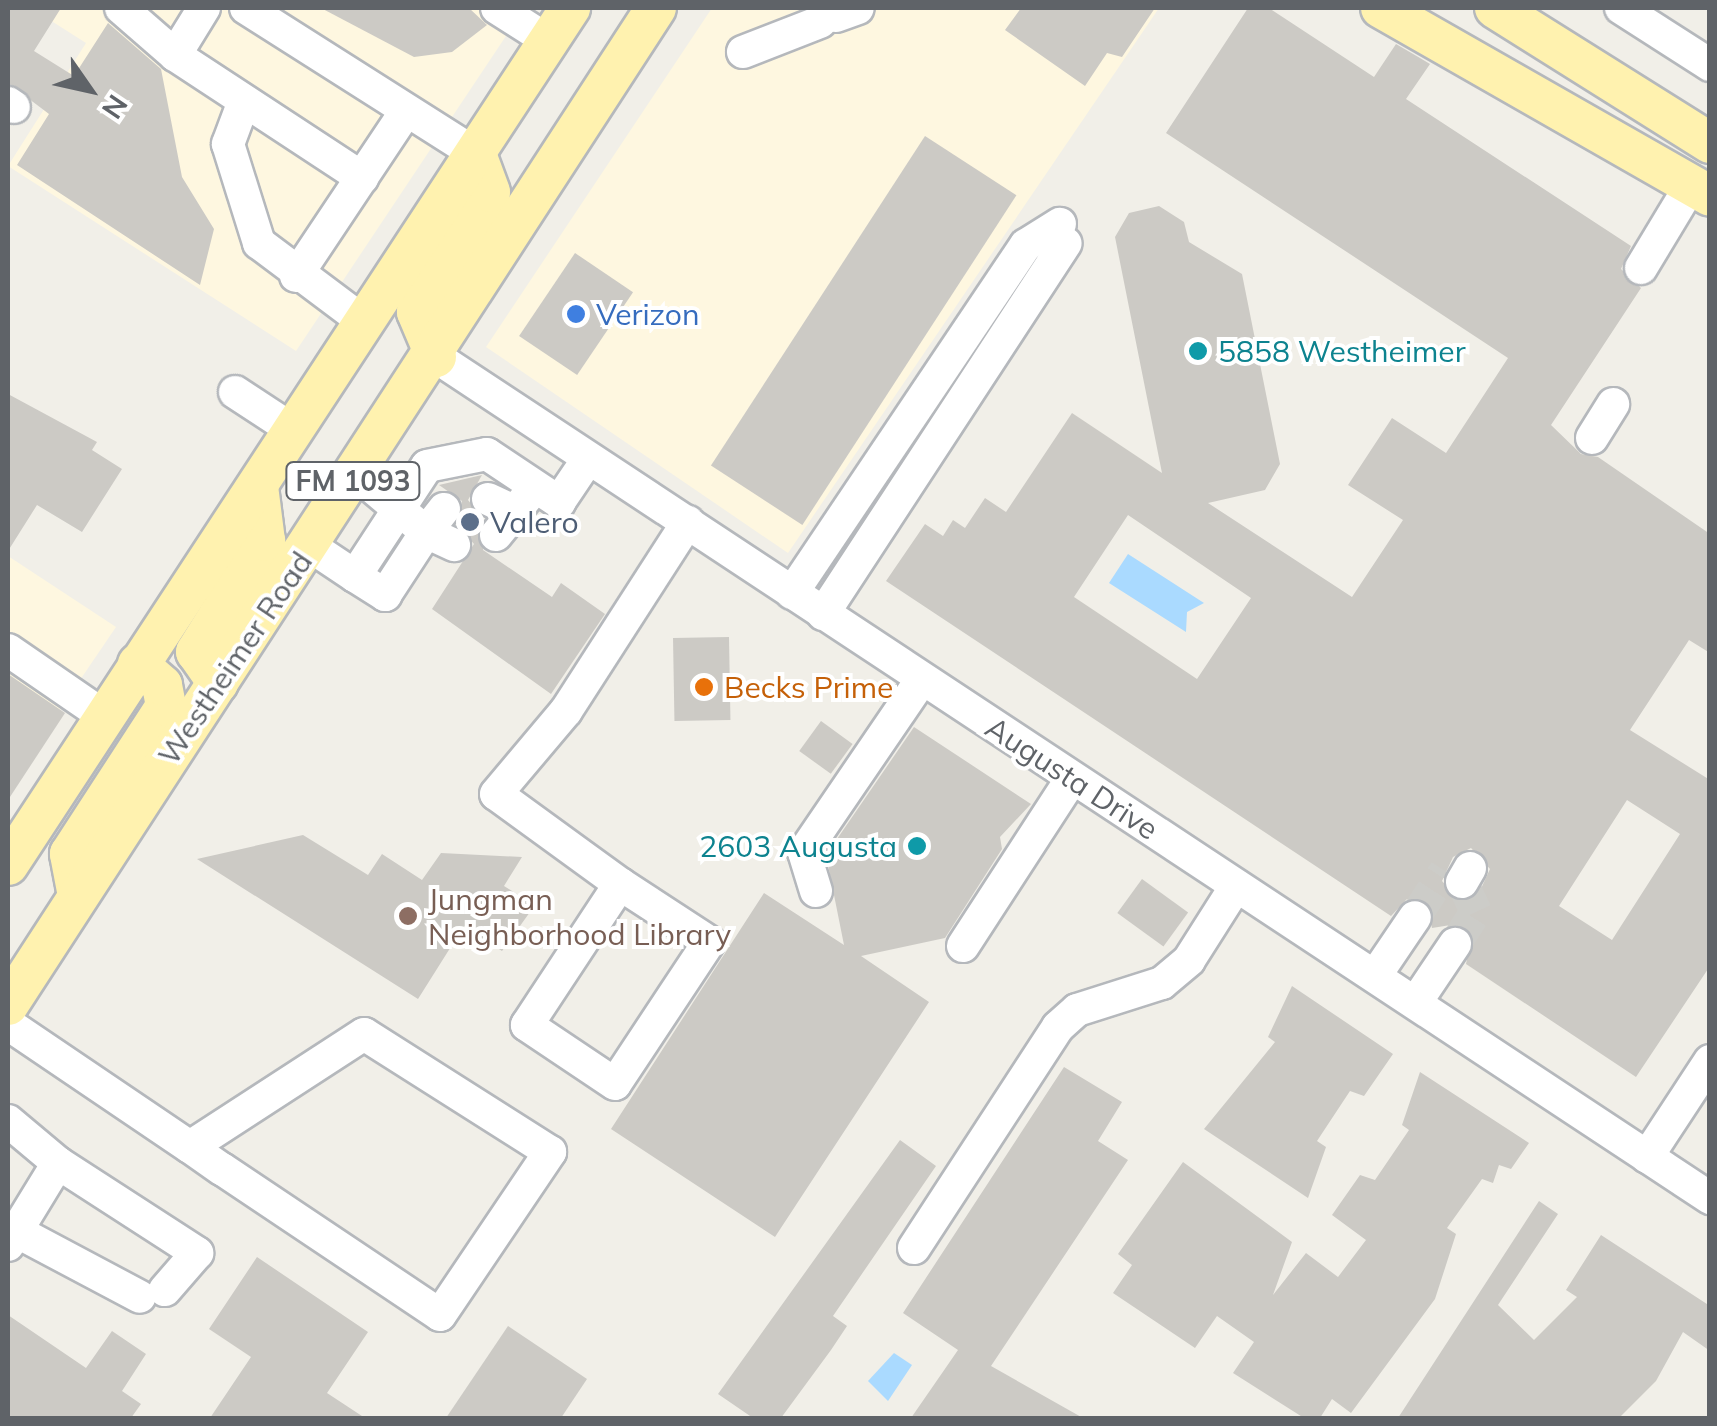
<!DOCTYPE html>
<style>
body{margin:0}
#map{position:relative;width:1717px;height:1426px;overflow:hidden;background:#f1efe8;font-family:Mulish,sans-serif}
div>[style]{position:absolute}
.commercial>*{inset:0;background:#fef7e0}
.water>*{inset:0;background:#aadaff}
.building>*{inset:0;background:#cccac5;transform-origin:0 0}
.minor-tunnel>*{height:32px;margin-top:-16px;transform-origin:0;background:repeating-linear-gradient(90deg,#ccccc8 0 32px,transparent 0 48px)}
.roads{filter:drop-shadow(2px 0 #b5b8bc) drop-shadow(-2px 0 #b5b8bc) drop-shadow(0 2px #b5b8bc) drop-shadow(0 -2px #b5b8bc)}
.minor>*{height:32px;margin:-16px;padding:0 16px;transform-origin:16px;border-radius:16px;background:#fff}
.major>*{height:40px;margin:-20px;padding:0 20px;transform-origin:20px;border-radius:20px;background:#fff2af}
.dots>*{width:28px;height:28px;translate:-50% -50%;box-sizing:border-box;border:5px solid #fff;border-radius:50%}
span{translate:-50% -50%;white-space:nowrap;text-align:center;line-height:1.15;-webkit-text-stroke:8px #fff;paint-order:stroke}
.shield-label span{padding:2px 8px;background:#fff;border:2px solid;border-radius:8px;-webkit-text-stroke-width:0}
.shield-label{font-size:28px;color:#5f6368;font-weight:700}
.shop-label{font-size:30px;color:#366cbe}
.left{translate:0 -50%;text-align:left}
.culture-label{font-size:30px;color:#0d838f}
.right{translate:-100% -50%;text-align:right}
.service-label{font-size:30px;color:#4e5e75}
.street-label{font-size:30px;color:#5f6368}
.food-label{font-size:30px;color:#c56008}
.education-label{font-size:30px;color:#785e54}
.frame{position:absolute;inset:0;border:10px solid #5f6368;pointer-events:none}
.north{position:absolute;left:40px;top:40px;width:100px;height:100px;-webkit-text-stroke:8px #fff;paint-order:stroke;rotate:124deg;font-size:28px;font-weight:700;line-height:40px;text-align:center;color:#5f6368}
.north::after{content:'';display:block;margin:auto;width:35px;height:45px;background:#5f6368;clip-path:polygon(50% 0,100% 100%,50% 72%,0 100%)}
</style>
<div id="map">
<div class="commercial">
<i style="clip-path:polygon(31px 8px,481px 8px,512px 27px,296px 351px,8px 166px,86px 43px)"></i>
<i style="clip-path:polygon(712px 8px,1159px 8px,788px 553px,486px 347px)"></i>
<i style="clip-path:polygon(8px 556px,116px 627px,8px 786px)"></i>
</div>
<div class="water">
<i style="clip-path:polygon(1128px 554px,1204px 603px,1187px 612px,1186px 632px,1109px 583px)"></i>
<i style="clip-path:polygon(894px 1353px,912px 1365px,888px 1401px,868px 1381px)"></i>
</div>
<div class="building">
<i style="clip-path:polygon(8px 8px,61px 8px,34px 51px,74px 76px,108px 23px,161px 69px,182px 177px,214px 229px,200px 285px,17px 165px,49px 114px,8px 83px)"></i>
<i style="clip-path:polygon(321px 8px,469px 8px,487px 25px,452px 52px,414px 57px)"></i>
<i style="clip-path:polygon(1021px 8px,1155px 8px,1122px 57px,1107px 53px,1085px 86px,1005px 30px)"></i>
<i style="clip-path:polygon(evenodd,1248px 8px,1269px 8px,1374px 77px,1396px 44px,1420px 58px,1430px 64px,1406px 99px,1631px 246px,1621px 269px,1641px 288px,1551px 425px,1581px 454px,1598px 457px,1710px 534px,1710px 653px,1689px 640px,1630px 730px,1710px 780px,1710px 966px,1636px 1077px,1466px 964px,1472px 934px,1457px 924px,1432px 928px,1425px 900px,1407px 899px,1391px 916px,886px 581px,925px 524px,943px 536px,953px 520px,965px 528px,985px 498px,1006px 512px,1072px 413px,1162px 473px,1115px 237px,1129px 213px,1159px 206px,1184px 222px,1189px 242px,1242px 274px,1280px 464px,1265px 490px,1208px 503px,1352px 597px,1403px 520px,1348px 485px,1392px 418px,1446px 453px,1508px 358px,1166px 133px,1248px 8px,1128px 515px,1251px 598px,1197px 679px,1074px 597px,1128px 515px,1248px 8px,1627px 800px,1680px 834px,1612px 940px,1559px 906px,1627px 800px,1248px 8px,1471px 848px,1490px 869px,1479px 893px,1461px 902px,1442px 881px,1453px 857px,1471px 848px)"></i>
<i style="left:925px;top:136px;width:109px;height:393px;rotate:33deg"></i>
<i style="left:575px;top:253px;width:70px;height:100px;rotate:34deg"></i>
<i style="clip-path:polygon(8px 394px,97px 442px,92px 450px,122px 469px,82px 532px,37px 505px,8px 551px)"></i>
<i style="clip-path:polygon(482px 475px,468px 500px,483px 519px,483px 550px,552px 597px,561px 583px,605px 614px,551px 694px,432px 609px,474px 544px,457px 524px,462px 501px,439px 485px)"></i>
<i style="left:729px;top:637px;width:83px;height:56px;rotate:89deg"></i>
<i style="clip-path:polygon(8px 674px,65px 713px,8px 800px)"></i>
<i style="left:821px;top:721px;width:39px;height:37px;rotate:36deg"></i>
<i style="clip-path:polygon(914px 727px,1031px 804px,1000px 837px,1002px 849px,945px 938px,861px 956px,929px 1002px,775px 1237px,611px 1129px,764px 893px,844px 945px,826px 855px)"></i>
<i style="clip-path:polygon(303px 835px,368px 875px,382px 854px,422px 880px,441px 853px,522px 857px,504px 886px,535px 905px,502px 951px,464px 926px,418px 999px,197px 859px)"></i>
<i style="left:1142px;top:879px;width:57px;height:42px;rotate:36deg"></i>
<i style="clip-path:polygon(1292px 986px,1393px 1054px,1364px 1096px,1350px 1091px,1317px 1141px,1326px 1147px,1308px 1198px,1204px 1129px,1275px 1042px,1268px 1037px)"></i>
<i style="clip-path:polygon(1064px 1067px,1122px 1102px,1098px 1141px,1128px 1160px,991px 1366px,1083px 1418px,911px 1418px,958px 1350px,903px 1313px)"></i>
<i style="clip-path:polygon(1420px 1072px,1529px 1143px,1511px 1169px,1499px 1165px,1493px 1183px,1482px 1179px,1447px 1228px,1456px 1234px,1435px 1299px,1351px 1413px,1332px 1399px,1320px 1418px,1304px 1418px,1233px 1373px,1254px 1342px,1217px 1316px,1195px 1348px,1113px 1293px,1132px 1265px,1118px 1254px,1183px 1162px,1292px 1242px,1273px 1295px,1306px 1253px,1338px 1277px,1366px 1240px,1332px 1215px,1360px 1175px,1375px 1180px,1409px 1130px,1402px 1125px)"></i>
<i style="clip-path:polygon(900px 1140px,936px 1166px,833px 1316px,847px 1326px,831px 1350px,781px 1418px,753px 1418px,718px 1394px)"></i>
<i style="clip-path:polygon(1539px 1201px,1558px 1214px,1498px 1305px,1534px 1340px,1577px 1297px,1566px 1290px,1601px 1235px,1710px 1306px,1710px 1351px,1683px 1332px,1656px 1381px,1619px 1418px,1398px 1418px)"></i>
<i style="clip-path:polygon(257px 1257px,368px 1332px,327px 1393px,365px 1418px,210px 1418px,251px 1357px,209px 1329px)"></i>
<i style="clip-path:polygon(8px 1315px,86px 1368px,112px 1331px,146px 1354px,122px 1391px,141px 1404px,131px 1418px,8px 1418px)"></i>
<i style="clip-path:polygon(508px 1326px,587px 1379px,561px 1418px,446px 1418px)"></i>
</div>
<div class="minor-tunnel">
<i style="left:1415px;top:917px;width:55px;rotate:-56.9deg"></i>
<i style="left:1455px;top:944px;width:38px;rotate:-57deg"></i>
<i style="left:1476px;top:912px;width:33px;rotate:-115deg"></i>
</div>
<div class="roads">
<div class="minor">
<i style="left:121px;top:8px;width:72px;rotate:41deg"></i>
<i style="left:175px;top:55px;width:224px;rotate:33.3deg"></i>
<i style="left:246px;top:8px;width:272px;rotate:32.4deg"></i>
<i style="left:497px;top:8px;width:62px;rotate:32.4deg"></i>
<i style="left:1621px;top:8px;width:106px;rotate:32.6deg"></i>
<i style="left:836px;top:16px;width:23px;rotate:-20deg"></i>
<i style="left:743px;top:52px;width:83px;rotate:-21.3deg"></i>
<i style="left:175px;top:55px;width:55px;rotate:-58.3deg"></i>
<i style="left:244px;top:101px;width:46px;rotate:110.4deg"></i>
<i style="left:228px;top:144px;width:104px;rotate:72.6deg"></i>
<i style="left:259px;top:243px;width:130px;rotate:36.9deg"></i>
<i style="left:8px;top:103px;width:7px;rotate:34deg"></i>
<i style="left:1641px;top:268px;width:97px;rotate:-58.9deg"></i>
<i style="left:296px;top:276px;width:198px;rotate:-56.3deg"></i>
<i style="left:436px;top:357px;width:1527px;rotate:33.43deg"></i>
<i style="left:235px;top:392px;width:69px;rotate:33.2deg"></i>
<i style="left:1592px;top:438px;width:40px;rotate:-58deg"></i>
<i style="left:488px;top:499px;width:33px;rotate:25deg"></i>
<i style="left:444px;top:509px;width:29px;rotate:128deg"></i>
<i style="left:426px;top:532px;width:31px;rotate:25deg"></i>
<i style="left:496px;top:535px;width:62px;rotate:-50.9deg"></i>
<i style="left:310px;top:546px;width:54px;rotate:33.7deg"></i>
<i style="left:355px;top:576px;width:131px;rotate:-56.8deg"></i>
<i style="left:427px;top:466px;width:61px;rotate:-11.3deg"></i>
<i style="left:487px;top:454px;width:87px;rotate:33.7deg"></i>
<i style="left:559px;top:502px;width:52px;rotate:-56deg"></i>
<i style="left:355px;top:576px;width:36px;rotate:32deg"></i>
<i style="left:385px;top:595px;width:75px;rotate:-56.9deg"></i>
<i style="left:426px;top:532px;width:90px;rotate:-140deg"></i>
<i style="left:792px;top:593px;width:419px;rotate:-56.1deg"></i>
<i style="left:1026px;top:245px;width:40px;rotate:-32deg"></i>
<i style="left:823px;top:614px;width:443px;rotate:-56.8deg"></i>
<i style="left:8px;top:650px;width:116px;rotate:34.5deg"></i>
<i style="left:1462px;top:882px;width:16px;rotate:-60deg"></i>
<i style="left:620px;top:884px;width:106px;rotate:33.1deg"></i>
<i style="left:709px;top:942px;width:170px;rotate:123.5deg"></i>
<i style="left:615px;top:1084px;width:106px;rotate:-146.2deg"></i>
<i style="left:527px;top:1025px;width:169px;rotate:-56.6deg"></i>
<i style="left:620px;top:884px;width:153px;rotate:-144deg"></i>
<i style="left:496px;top:794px;width:109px;rotate:-49.9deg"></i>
<i style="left:566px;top:711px;width:225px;rotate:-57.2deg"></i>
<i style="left:816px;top:891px;width:41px;rotate:-107.1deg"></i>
<i style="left:804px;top:852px;width:209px;rotate:-55.7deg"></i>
<i style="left:963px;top:946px;width:200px;rotate:-57deg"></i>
<i style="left:1375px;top:976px;width:71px;rotate:-55.9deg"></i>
<i style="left:1416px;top:1002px;width:70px;rotate:-56.1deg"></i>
<i style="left:8px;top:1024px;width:220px;rotate:34.1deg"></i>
<i style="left:190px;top:1147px;width:39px;rotate:35deg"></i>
<i style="left:222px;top:1169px;width:262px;rotate:33.8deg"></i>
<i style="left:440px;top:1315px;width:197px;rotate:-56deg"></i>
<i style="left:550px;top:1152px;width:220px;rotate:-147.6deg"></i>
<i style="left:364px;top:1034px;width:207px;rotate:147deg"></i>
<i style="left:8px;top:1121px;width:65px;rotate:40deg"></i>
<i style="left:58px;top:1163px;width:96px;rotate:121.4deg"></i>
<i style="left:1647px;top:1157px;width:115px;rotate:-56.7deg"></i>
<i style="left:58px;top:1163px;width:166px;rotate:32.9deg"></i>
<i style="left:197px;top:1253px;width:49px;rotate:130.9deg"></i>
<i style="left:16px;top:1231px;width:140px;rotate:28deg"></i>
<i style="left:914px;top:1248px;width:264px;rotate:-56.9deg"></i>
<i style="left:1058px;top:1027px;width:25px;rotate:-42deg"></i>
<i style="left:1077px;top:1010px;width:89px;rotate:-17.6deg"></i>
<i style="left:1162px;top:983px;width:35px;rotate:-40deg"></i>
<i style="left:1189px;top:960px;width:88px;rotate:-57.6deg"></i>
</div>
<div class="major">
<i style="left:1381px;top:8px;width:379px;rotate:29.7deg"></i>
<i style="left:1495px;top:8px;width:254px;rotate:32.1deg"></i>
<i style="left:436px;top:357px;width:49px;rotate:-112.9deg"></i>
<i style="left:417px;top:312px;width:140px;rotate:-58.7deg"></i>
<i style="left:490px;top:192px;width:40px;rotate:-110.2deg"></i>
<i style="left:218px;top:683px;width:38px;rotate:-125deg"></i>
<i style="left:196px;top:652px;width:131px;rotate:-58.1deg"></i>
<i style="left:265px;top:541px;width:55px;rotate:-97.3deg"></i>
<i style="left:8px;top:865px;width:1025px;rotate:-56.74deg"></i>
<i style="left:78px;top:896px;width:43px;rotate:-100.8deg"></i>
<i style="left:70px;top:854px;width:176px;rotate:-57deg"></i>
<i style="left:166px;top:706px;width:21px;rotate:-101deg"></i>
<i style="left:162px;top:685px;width:32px;rotate:-139deg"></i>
<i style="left:8px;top:1005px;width:1189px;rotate:-56.98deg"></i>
</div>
</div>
<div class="dots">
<i style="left:576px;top:314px;background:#3f7fe0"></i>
<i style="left:1198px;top:351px;background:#0f9aa8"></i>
<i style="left:470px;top:522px;background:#5c6f8a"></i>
<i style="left:704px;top:687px;background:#e8710a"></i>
<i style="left:917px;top:846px;background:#0f9aa8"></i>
<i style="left:408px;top:916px;background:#8d6e63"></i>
</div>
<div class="shield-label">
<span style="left:353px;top:481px">FM 1093</span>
</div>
<div class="shop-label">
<span class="left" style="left:596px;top:314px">Verizon</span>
</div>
<div class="culture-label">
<span class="left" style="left:1218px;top:351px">5858 Westheimer</span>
<span class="right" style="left:897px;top:846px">2603 Augusta</span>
</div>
<div class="service-label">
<span class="left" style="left:490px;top:522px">Valero</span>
</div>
<div class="street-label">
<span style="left:235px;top:658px;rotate:-56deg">Westheimer Road</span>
<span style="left:1072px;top:778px;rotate:33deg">Augusta Drive</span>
</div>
<div class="food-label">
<span class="left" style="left:724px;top:687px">Becks Prime</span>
</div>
<div class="education-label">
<span class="left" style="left:428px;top:916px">Jungman<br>Neighborhood Library</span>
</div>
<div class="frame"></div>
<div class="north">N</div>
</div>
